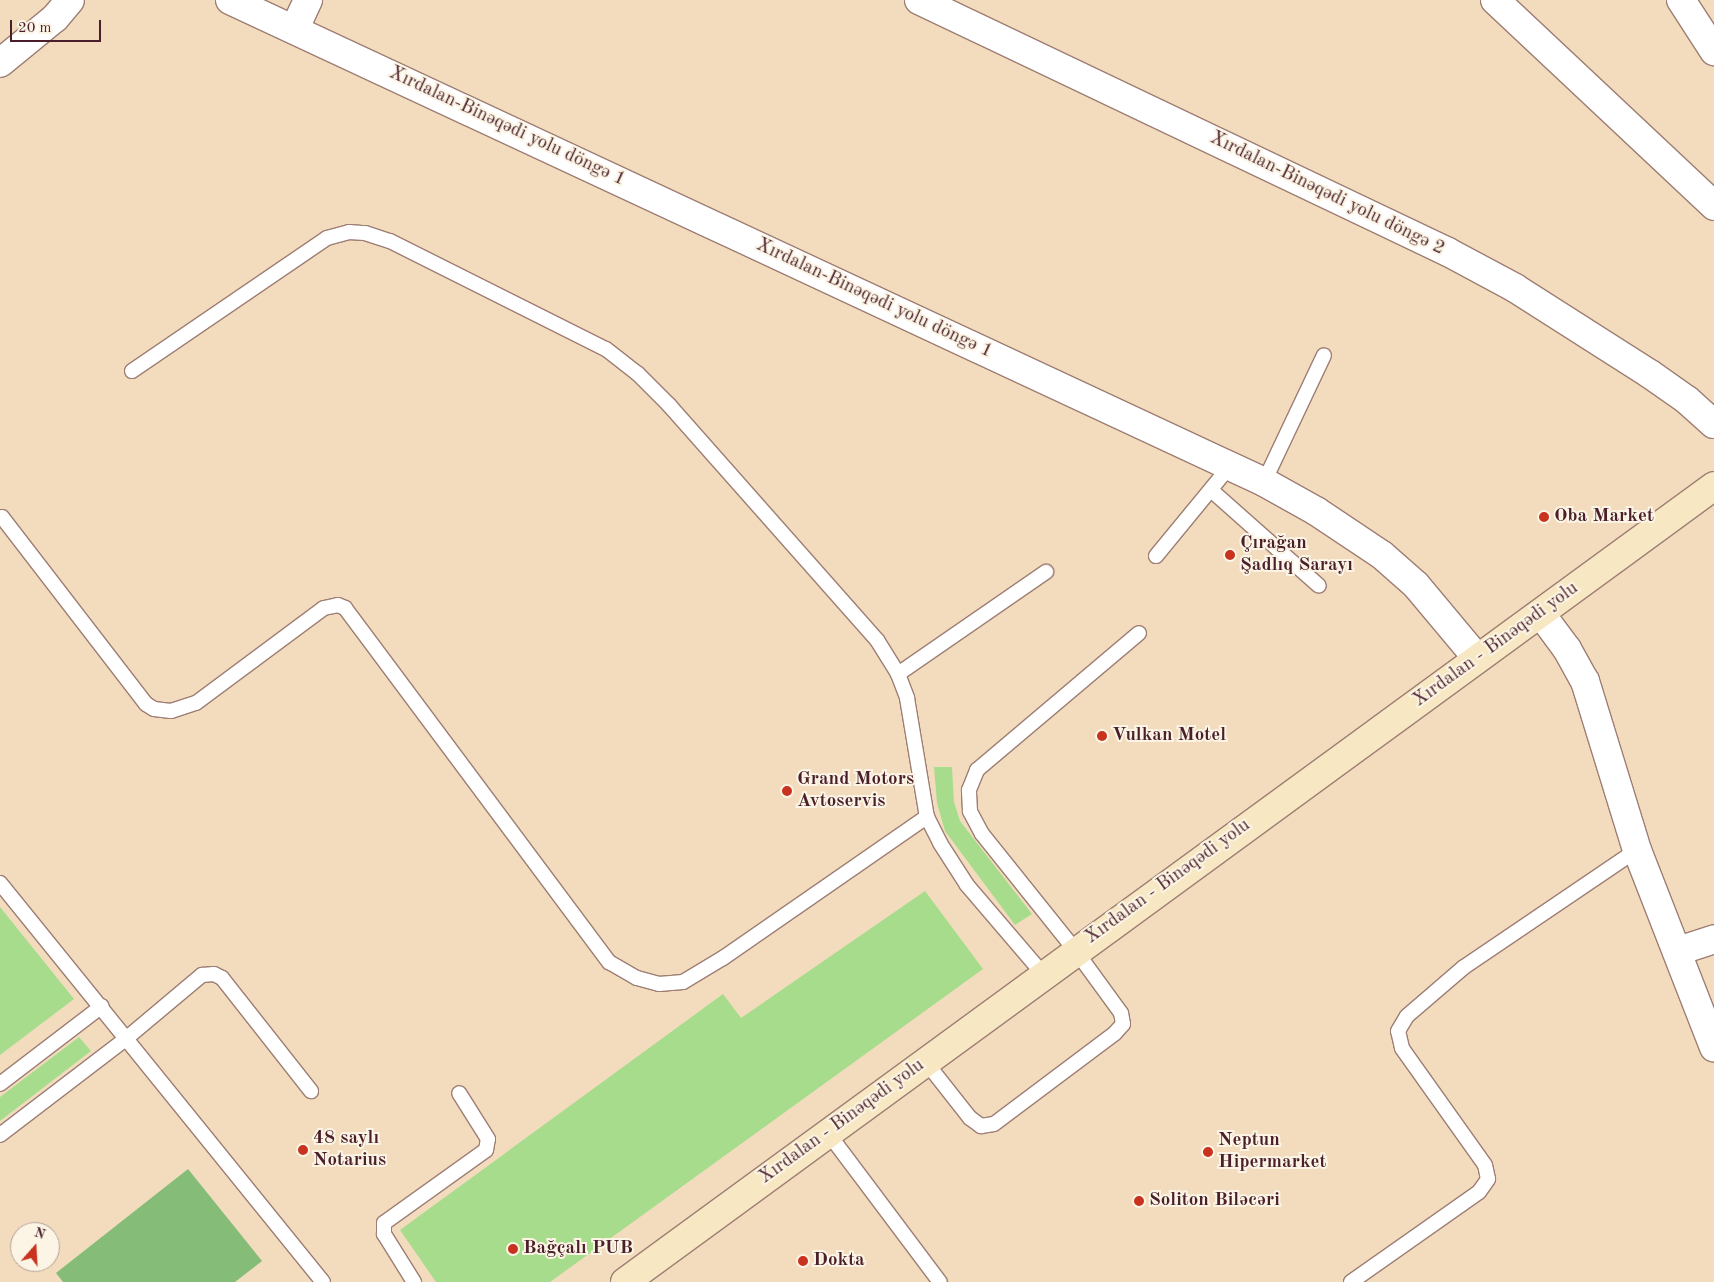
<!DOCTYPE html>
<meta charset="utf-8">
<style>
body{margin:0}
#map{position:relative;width:1714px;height:1282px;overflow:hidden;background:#f2dcbd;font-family:"Old Standard TT",serif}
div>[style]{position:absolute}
.green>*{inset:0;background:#a7dc8c}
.forest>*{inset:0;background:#85bc78}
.roads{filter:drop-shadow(1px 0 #9e7e74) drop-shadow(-1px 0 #9e7e74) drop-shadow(0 1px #9e7e74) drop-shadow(0 -1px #9e7e74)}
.service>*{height:14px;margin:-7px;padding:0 7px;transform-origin:7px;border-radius:7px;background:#fff}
.minor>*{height:28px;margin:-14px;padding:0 14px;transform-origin:14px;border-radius:14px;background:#fff}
.secondary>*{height:28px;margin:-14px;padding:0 14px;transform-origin:14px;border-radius:14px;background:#f7e8c3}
.dots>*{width:14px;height:14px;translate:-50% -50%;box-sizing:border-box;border:2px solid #fcf5e5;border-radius:50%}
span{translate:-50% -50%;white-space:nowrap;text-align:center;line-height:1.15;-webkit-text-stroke:4px #fcf5e5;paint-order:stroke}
.street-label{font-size:19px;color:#4a1f2b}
.poi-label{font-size:19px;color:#4a1f2b;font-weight:700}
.left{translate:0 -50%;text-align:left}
.north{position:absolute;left:10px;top:1222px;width:50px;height:50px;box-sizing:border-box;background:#fcf5e5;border:1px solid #b59f9b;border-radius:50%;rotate:19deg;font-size:14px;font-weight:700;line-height:20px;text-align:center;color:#4a1f2b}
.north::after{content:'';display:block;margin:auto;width:18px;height:22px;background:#c8321e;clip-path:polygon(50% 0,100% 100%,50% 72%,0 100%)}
.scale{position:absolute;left:10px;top:20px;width:91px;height:22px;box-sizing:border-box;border:2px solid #4a1f2b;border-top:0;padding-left:6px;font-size:15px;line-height:18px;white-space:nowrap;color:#4a1f2b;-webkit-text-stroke:4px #fcf5e5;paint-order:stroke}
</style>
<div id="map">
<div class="green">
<i style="clip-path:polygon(934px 767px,952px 767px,954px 802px,960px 821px,1032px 914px,1015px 925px,945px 831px,937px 803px)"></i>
<i style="clip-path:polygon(925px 891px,983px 969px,550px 1282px,436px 1282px,400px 1230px,723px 994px,741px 1018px)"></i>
<i style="clip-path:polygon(0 907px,74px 999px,0 1055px)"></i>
<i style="clip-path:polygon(79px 1037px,91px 1051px,0 1121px,0 1097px)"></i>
</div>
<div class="forest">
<i style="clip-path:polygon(188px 1169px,262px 1261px,235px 1282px,63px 1282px,56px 1273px)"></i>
</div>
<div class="roads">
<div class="service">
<i style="left:132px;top:371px;width:236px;rotate:-34.3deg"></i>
<i style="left:327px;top:238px;width:23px;rotate:-15deg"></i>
<i style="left:349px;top:232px;width:16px;rotate:4deg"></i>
<i style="left:365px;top:233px;width:26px;rotate:18deg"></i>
<i style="left:390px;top:241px;width:241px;rotate:26.6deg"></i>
<i style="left:606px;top:349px;width:41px;rotate:38deg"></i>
<i style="left:638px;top:374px;width:44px;rotate:45deg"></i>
<i style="left:669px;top:405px;width:314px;rotate:48.5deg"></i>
<i style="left:877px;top:640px;width:40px;rotate:58deg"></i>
<i style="left:898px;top:674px;width:26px;rotate:69deg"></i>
<i style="left:907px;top:698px;width:121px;rotate:80.5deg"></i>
<i style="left:927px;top:817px;width:29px;rotate:63deg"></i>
<i style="left:940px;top:843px;width:50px;rotate:57.3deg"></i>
<i style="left:967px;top:885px;width:117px;rotate:49.5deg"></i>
<i style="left:1264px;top:482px;width:140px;rotate:-64.7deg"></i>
<i style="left:1211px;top:490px;width:144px;rotate:41.6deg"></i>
<i style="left:2px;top:517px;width:236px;rotate:52.4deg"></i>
<i style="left:146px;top:704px;width:9px;rotate:32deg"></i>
<i style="left:154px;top:709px;width:17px;rotate:7deg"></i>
<i style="left:171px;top:711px;width:26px;rotate:-18deg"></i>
<i style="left:196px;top:703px;width:159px;rotate:-36.6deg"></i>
<i style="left:324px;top:608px;width:14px;rotate:-12deg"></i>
<i style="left:338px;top:605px;width:8px;rotate:23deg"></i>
<i style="left:345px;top:608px;width:442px;rotate:53.3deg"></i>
<i style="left:609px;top:962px;width:32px;rotate:30deg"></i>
<i style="left:637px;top:978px;width:23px;rotate:15deg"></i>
<i style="left:659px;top:984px;width:24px;rotate:-5deg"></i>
<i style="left:683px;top:982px;width:47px;rotate:-31deg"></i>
<i style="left:723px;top:958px;width:248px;rotate:-34.7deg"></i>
<i style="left:1156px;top:556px;width:117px;rotate:-50.6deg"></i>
<i style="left:898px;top:674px;width:180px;rotate:-34.6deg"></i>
<i style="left:0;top:883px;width:513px;rotate:51.01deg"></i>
<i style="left:925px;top:1061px;width:73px;rotate:51.7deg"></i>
<i style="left:970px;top:1118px;width:14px;rotate:36deg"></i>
<i style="left:981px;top:1126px;width:13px;rotate:-9deg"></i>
<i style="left:994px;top:1124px;width:151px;rotate:-36.9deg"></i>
<i style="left:1115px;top:1033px;width:12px;rotate:-48deg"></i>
<i style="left:1123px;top:1024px;width:11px;rotate:-100deg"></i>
<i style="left:1121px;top:1013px;width:78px;rotate:-126.1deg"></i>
<i style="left:1075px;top:950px;width:149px;rotate:-128.7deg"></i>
<i style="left:982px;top:834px;width:26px;rotate:-118deg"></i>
<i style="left:970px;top:811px;width:21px;rotate:-93deg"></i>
<i style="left:969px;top:790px;width:22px;rotate:-68deg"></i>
<i style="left:977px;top:770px;width:212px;rotate:-40.2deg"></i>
<i style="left:0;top:1084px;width:128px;rotate:-37.4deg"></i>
<i style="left:828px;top:1133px;width:186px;rotate:53.1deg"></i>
<i style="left:0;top:1135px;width:161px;rotate:-37.4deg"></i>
<i style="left:128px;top:1037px;width:97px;rotate:-40deg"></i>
<i style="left:202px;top:975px;width:12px;rotate:-5deg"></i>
<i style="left:214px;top:974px;width:9px;rotate:27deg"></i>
<i style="left:222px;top:978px;width:144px;rotate:51.8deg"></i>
<i style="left:414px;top:1282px;width:57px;rotate:-122deg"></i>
<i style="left:384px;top:1234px;width:11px;rotate:-90deg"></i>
<i style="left:384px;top:1223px;width:125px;rotate:-35.6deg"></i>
<i style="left:486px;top:1150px;width:11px;rotate:-80deg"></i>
<i style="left:488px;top:1139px;width:54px;rotate:-122.2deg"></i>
<i style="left:1351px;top:1282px;width:156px;rotate:-35.1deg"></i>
<i style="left:1479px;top:1192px;width:16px;rotate:-55deg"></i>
<i style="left:1488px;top:1179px;width:14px;rotate:-102deg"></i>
<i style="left:1485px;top:1165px;width:143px;rotate:-125.4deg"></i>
<i style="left:1402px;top:1048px;width:17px;rotate:-103deg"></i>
<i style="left:1398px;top:1031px;width:17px;rotate:-59deg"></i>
<i style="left:1407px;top:1016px;width:75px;rotate:-40.7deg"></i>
<i style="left:1464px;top:967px;width:209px;rotate:-34.1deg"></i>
</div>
<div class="minor">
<i style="left:230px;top:0;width:1141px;rotate:24.99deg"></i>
<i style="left:1264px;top:482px;width:60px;rotate:29.1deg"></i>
<i style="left:1316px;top:511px;width:79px;rotate:33.7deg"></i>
<i style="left:1382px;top:555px;width:45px;rotate:41.4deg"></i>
<i style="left:1416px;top:585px;width:95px;rotate:50.1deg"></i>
<i style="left:919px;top:0;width:586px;rotate:25.47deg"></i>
<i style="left:1448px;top:252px;width:76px;rotate:28.2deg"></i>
<i style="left:1515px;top:288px;width:160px;rotate:32.5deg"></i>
<i style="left:1650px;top:374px;width:45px;rotate:35.1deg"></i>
<i style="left:1687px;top:400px;width:36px;rotate:42deg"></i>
<i style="left:1495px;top:0;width:301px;rotate:43.2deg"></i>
<i style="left:1681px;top:0;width:61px;rotate:57.1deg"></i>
<i style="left:295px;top:28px;width:31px;rotate:-65deg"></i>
<i style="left:0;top:63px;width:71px;rotate:-39.3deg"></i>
<i style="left:55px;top:18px;width:23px;rotate:-50deg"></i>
<i style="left:1541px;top:614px;width:44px;rotate:53.4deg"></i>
<i style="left:1567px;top:649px;width:37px;rotate:61deg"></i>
<i style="left:1585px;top:681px;width:177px;rotate:72.9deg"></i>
<i style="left:1637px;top:850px;width:212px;rotate:68.7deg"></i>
<i style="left:1678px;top:951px;width:38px;rotate:-18deg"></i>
</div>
<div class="secondary">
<i style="left:625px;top:1282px;width:1349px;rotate:-36.16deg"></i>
</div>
</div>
<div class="dots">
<i style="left:1544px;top:517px;background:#c8321e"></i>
<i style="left:1230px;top:555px;background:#c8321e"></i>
<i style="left:1102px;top:736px;background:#c8321e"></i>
<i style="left:787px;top:791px;background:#c8321e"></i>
<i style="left:303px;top:1150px;background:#c8321e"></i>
<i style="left:1208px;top:1152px;background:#c8321e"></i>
<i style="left:1139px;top:1201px;background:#c8321e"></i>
<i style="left:513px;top:1249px;background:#c8321e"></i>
<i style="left:803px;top:1261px;background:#c8321e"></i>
</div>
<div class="street-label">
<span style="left:507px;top:127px;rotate:25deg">Xırdalan-Binəqədi yolu döngə 1</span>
<span style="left:1327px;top:194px;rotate:26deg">Xırdalan-Binəqədi yolu döngə 2</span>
<span style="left:874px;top:299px;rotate:25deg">Xırdalan-Binəqədi yolu döngə 1</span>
<span style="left:1496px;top:645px;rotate:-36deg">Xırdalan - Binəqədi yolu</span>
<span style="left:1168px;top:882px;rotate:-36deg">Xırdalan - Binəqədi yolu</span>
<span style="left:842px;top:1122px;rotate:-36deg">Xırdalan - Binəqədi yolu</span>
</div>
<div class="poi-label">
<span class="left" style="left:1554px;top:517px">Oba Market</span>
<span class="left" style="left:1240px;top:555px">Çırağan<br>Şadlıq Sarayı</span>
<span class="left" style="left:1112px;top:736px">Vulkan Motel</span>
<span class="left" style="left:797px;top:791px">Grand Motors<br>Avtoservis</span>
<span class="left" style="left:313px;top:1150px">48 saylı<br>Notarius</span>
<span class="left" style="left:1218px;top:1152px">Neptun<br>Hipermarket</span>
<span class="left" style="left:1149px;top:1201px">Soliton Biləcəri</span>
<span class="left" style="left:523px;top:1249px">Bağçalı PUB</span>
<span class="left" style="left:813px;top:1261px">Dokta</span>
</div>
<div class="north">N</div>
<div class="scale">20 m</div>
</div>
